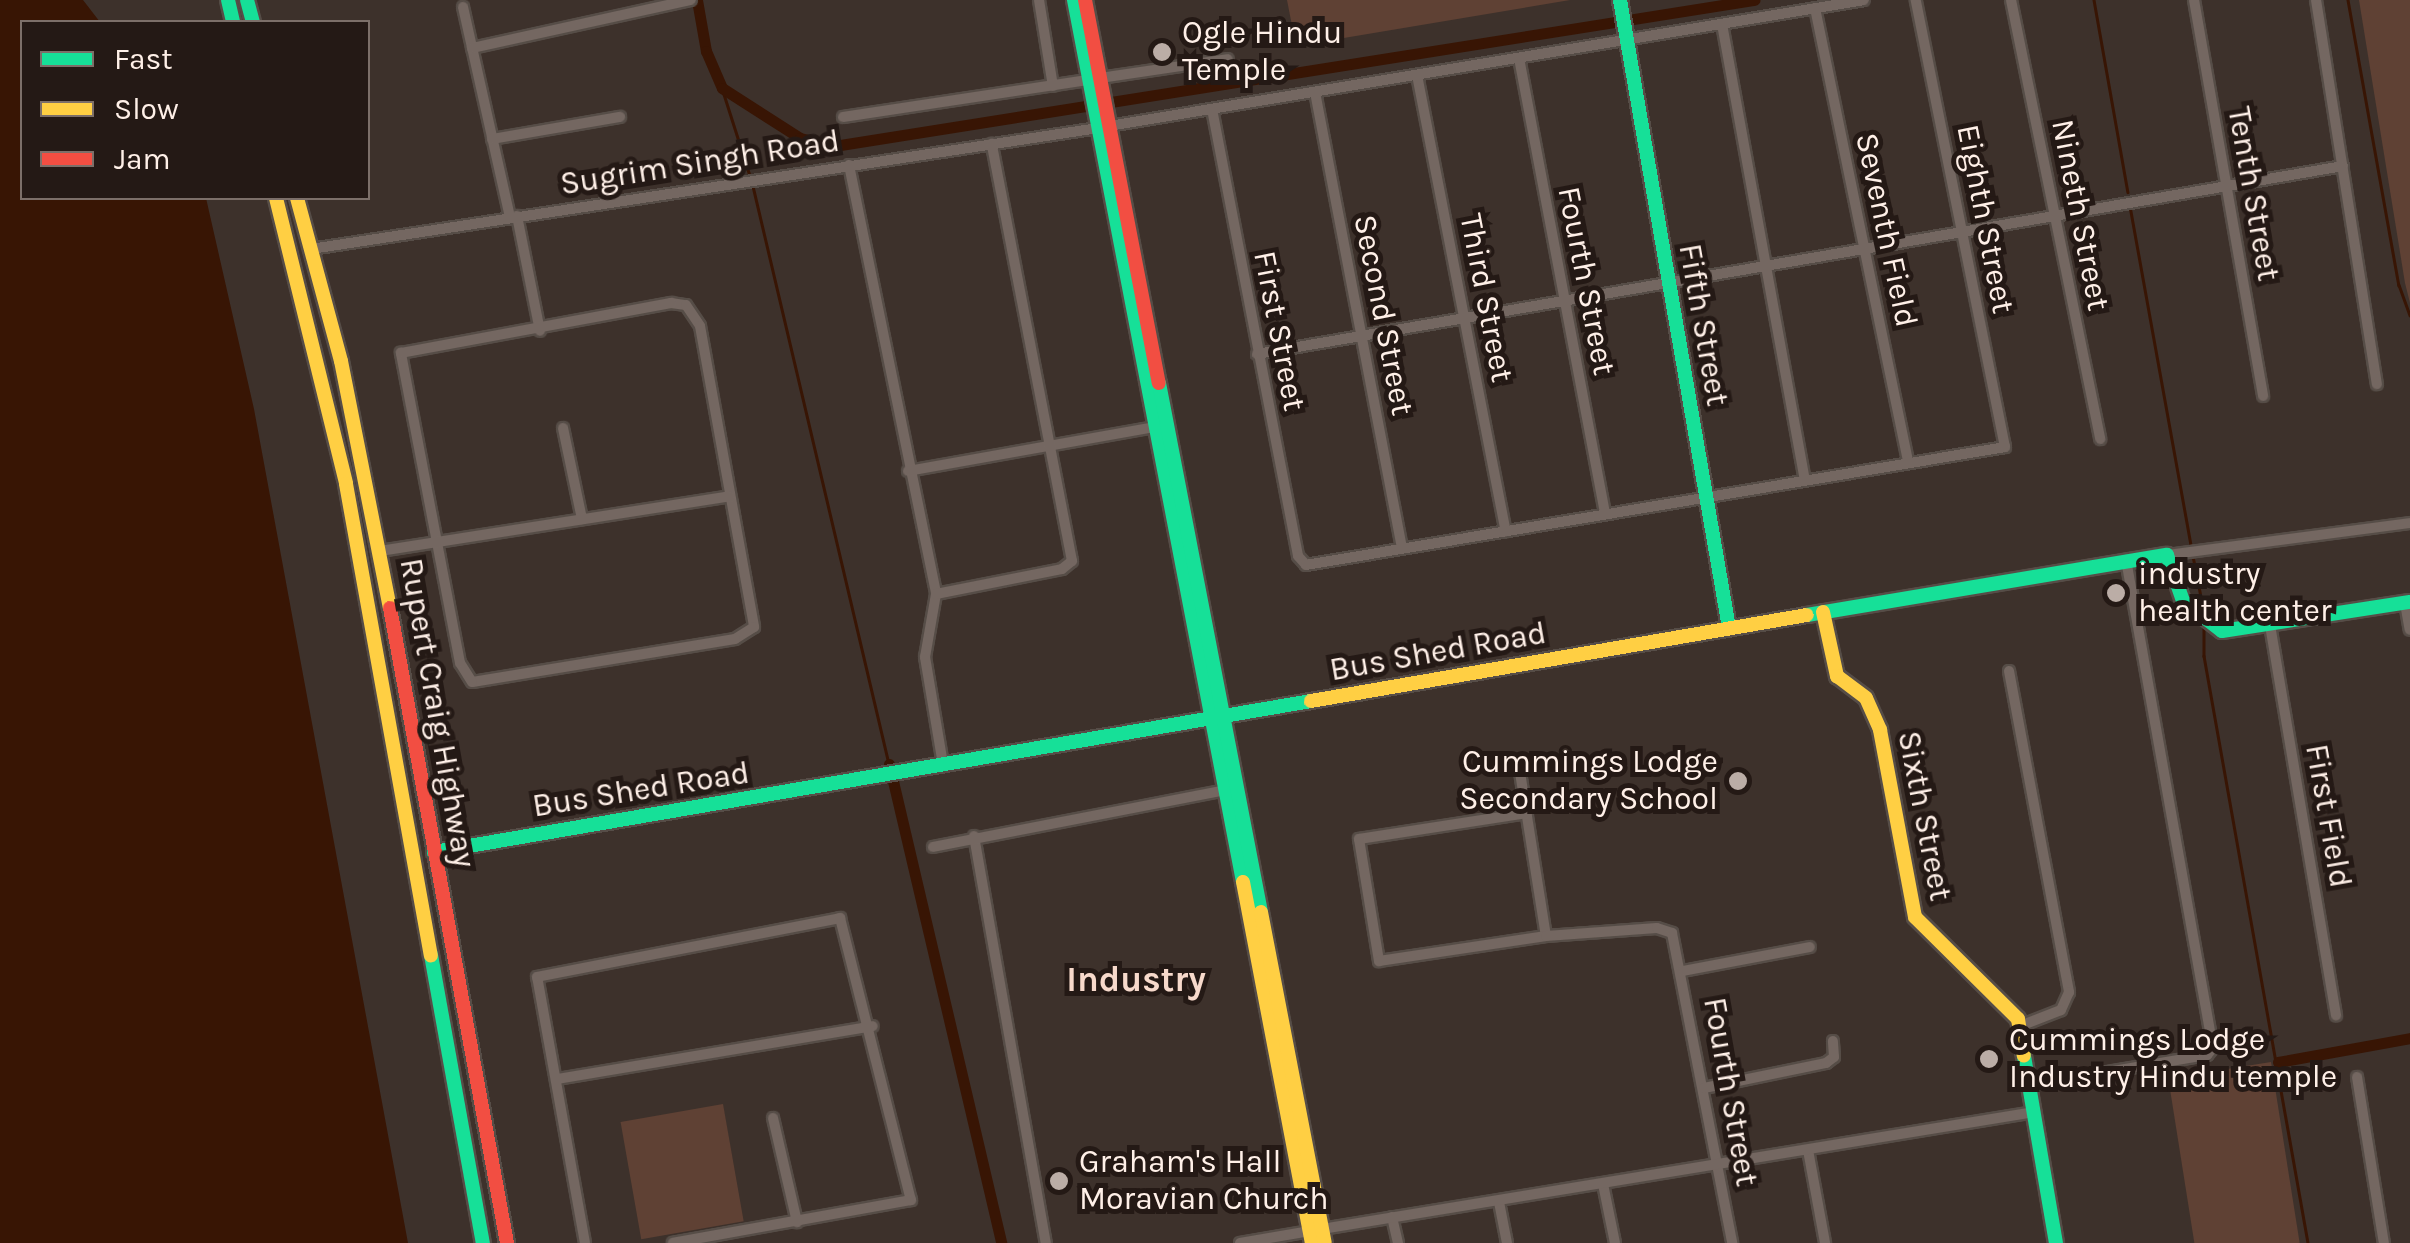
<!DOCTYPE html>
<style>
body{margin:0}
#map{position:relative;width:2410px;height:1243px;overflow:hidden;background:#3d312b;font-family:Karla,sans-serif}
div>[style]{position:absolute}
.green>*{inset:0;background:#5f4134;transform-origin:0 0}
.water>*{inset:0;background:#381504}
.stream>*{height:2.5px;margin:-1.25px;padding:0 1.25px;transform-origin:1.25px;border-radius:1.25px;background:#381504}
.canal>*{height:11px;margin:-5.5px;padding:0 5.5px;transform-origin:5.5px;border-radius:5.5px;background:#381504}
.roads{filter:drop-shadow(2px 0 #564d47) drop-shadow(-2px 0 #564d47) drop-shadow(0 2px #564d47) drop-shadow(0 -2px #564d47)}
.street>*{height:10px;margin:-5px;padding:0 5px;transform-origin:5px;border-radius:5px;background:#746761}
.fast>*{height:14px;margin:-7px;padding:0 7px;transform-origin:7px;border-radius:7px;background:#16e098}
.slow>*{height:14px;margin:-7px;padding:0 7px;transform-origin:7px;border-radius:7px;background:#ffcf43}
.jam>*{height:14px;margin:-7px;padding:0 7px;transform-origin:7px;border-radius:7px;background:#f24e42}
.dots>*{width:28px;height:28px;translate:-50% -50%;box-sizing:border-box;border:5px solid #241915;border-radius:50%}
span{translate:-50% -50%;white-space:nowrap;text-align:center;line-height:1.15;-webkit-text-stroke:10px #241915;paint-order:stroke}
.poi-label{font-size:32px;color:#fff0e8}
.left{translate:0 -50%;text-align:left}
.right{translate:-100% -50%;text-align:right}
.street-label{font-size:32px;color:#fff0e8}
.neighbourhood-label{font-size:35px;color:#f7d9cb;font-weight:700}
.legend{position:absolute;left:20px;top:20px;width:350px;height:180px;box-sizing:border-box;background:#241915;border:2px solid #7c6f69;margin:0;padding:12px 18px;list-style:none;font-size:30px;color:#fff0e8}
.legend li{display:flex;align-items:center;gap:20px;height:50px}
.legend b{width:50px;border:2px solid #7c6f69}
</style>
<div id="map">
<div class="green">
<i style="clip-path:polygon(1287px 0,1570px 0,1296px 46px)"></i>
<i style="clip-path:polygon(2359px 0,2410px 0,2410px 303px,2405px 283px)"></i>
<i style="left:2271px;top:1062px;width:183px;height:104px;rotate:81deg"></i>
<i style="left:723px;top:1104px;width:119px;height:104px;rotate:80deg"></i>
</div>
<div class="water">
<i style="clip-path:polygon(0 0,83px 0,100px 22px,22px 22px,22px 198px,206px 198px,254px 409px,408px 1243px,0 1243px)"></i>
</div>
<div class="stream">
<i style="left:2094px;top:0;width:195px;rotate:80deg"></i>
<i style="left:2348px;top:0;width:290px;rotate:79.9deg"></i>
<i style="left:2399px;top:285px;width:32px;rotate:70deg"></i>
<i style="left:722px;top:88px;width:96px;rotate:72.3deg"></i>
<i style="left:753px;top:186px;width:594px;rotate:76.76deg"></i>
<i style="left:2130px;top:206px;width:345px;rotate:79.8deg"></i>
<i style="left:2193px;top:556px;width:52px;rotate:78.9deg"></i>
<i style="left:2204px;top:625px;width:31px;rotate:90deg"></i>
<i style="left:2204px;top:656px;width:596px;rotate:79.95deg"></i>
</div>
<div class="canal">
<i style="left:697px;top:0;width:52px;rotate:80deg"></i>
<i style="left:706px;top:51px;width:40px;rotate:66.6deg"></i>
<i style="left:722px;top:88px;width:93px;rotate:32.7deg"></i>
<i style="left:800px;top:138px;width:35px;rotate:13deg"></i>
<i style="left:834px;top:146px;width:932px;rotate:-9.02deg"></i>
<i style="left:889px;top:764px;width:492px;rotate:76.8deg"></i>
<i style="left:2278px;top:1062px;width:134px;rotate:-10.3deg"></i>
</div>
<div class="roads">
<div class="street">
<i style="left:1039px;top:0;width:87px;rotate:80.8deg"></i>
<i style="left:2011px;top:0;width:448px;rotate:78.5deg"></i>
<i style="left:2194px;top:0;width:402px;rotate:80.1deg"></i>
<i style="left:2316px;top:0;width:389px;rotate:81deg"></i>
<i style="left:463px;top:7px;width:215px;rotate:77.4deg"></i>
<i style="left:1815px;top:8px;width:463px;rotate:78.4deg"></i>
<i style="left:1722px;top:24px;width:464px;rotate:79.7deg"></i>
<i style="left:472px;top:48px;width:224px;rotate:-12.4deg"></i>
<i style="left:1519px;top:58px;width:464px;rotate:79.3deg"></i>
<i style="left:1417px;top:75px;width:465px;rotate:79deg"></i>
<i style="left:1100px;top:78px;width:129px;rotate:-8.4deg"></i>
<i style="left:1315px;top:92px;width:464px;rotate:79.2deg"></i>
<i style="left:1212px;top:109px;width:455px;rotate:79.1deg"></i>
<i style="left:1298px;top:556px;width:12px;rotate:48deg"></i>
<i style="left:1306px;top:565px;width:709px;rotate:-9.58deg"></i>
<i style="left:2005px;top:447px;width:456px;rotate:-101.3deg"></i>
<i style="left:843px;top:117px;width:249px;rotate:-8.6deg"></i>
<i style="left:1109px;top:126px;width:765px;rotate:-9.47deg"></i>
<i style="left:492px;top:139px;width:130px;rotate:-9.8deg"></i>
<i style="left:849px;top:165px;width:438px;rotate:78.5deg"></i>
<i style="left:936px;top:594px;width:64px;rotate:99.9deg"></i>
<i style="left:925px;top:657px;width:109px;rotate:80.5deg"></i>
<i style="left:517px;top:216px;width:117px;rotate:78.7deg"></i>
<i style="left:311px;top:249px;width:796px;rotate:-8.74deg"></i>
<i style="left:671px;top:303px;width:15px;rotate:8deg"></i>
<i style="left:686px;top:305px;width:25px;rotate:56deg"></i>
<i style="left:700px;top:326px;width:306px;rotate:79.8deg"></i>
<i style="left:754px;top:627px;width:22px;rotate:148deg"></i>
<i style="left:735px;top:639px;width:266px;rotate:170.7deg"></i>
<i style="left:472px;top:682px;width:22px;rotate:-122deg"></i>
<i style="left:460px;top:663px;width:316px;rotate:-100.8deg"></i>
<i style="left:401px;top:353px;width:275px;rotate:-10.5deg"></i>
<i style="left:1257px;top:354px;width:1102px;rotate:-9.82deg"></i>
<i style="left:563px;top:428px;width:93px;rotate:78.2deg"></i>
<i style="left:908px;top:471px;width:252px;rotate:-10.1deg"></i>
<i style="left:380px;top:551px;width:354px;rotate:-8.9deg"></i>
<i style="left:2167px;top:555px;width:245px;rotate:-7.5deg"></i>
<i style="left:936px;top:594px;width:128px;rotate:-11.2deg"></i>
<i style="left:1062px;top:569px;width:13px;rotate:-39deg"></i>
<i style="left:1072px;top:561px;width:425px;rotate:-100.9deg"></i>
<i style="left:2405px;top:603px;width:27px;rotate:80deg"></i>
<i style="left:2270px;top:625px;width:396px;rotate:80.4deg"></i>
<i style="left:2009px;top:671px;width:327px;rotate:79.4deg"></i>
<i style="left:2069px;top:992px;width:20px;rotate:114deg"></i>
<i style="left:2061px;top:1010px;width:44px;rotate:158.7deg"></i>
<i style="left:1519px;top:766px;width:172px;rotate:81deg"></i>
<i style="left:1527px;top:813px;width:170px;rotate:171.2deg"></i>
<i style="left:1359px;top:839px;width:124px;rotate:80.7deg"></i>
<i style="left:1379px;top:961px;width:169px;rotate:-8.5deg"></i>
<i style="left:1546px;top:936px;width:111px;rotate:-4.1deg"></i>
<i style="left:1657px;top:928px;width:16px;rotate:18deg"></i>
<i style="left:1672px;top:933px;width:316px;rotate:79deg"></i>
<i style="left:974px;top:836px;width:413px;rotate:80deg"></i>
<i style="left:933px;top:847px;width:298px;rotate:-11deg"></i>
<i style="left:1683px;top:971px;width:129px;rotate:-10.7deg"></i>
<i style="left:2357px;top:1077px;width:168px;rotate:80.8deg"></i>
<i style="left:557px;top:1079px;width:320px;rotate:-9.5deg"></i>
<i style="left:2031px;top:1085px;width:179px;rotate:-9.7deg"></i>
<i style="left:2207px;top:1055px;width:9px;rotate:-49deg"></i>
<i style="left:2213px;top:1048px;width:496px;rotate:-100.1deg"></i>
<i style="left:1704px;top:1088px;width:125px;rotate:-11.6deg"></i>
<i style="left:1826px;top:1063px;width:10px;rotate:-37deg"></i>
<i style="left:1834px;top:1057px;width:16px;rotate:-94deg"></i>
<i style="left:773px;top:1118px;width:107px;rotate:77deg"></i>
<i style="left:1808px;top:1150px;width:95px;rotate:79.6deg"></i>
<i style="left:1603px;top:1184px;width:60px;rotate:78.5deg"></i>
<i style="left:1499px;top:1202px;width:42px;rotate:79deg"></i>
<i style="left:1392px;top:1217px;width:27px;rotate:77deg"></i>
<i style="left:1322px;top:1229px;width:722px;rotate:-9.33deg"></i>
<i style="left:585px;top:1243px;width:270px;rotate:-100.2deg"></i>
<i style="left:537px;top:977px;width:309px;rotate:-11deg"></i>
<i style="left:840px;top:918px;width:291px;rotate:75.9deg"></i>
<i style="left:911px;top:1200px;width:242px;rotate:169.8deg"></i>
<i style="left:1240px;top:1243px;width:71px;rotate:-9.7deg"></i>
</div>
<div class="fast">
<i style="left:228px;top:0;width:23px;rotate:77deg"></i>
<i style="left:247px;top:0;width:23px;rotate:75deg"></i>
<i style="left:1074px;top:0;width:898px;rotate:79.15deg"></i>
<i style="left:1620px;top:0;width:637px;rotate:80.15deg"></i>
<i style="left:1159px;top:383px;width:539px;rotate:79.09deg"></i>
<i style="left:1807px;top:615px;width:365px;rotate:-9.5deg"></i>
<i style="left:2167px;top:555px;width:49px;rotate:70.8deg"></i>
<i style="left:2183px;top:601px;width:49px;rotate:37.6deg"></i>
<i style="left:2222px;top:631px;width:190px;rotate:-8.8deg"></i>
<i style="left:434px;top:852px;width:890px;rotate:-9.77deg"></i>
<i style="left:431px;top:955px;width:293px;rotate:79.8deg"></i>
<i style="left:2024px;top:1056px;width:190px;rotate:80.3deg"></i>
</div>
<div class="slow">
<i style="left:276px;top:198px;width:294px;rotate:76.2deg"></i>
<i style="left:346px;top:484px;width:479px;rotate:79.8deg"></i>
<i style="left:297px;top:198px;width:169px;rotate:74.9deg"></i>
<i style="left:341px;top:361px;width:252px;rotate:78.8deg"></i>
<i style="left:1823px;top:612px;width:66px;rotate:77.7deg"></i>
<i style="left:1837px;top:676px;width:36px;rotate:37deg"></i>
<i style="left:1866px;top:698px;width:35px;rotate:66deg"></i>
<i style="left:1880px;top:730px;width:190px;rotate:79.4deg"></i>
<i style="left:1915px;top:917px;width:145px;rotate:44.7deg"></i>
<i style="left:2018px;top:1019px;width:37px;rotate:81deg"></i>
<i style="left:1311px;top:701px;width:503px;rotate:-9.84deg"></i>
<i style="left:1243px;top:882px;width:368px;rotate:79.2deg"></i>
<i style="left:1261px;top:912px;width:337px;rotate:79.1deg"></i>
</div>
<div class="jam">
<i style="left:1085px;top:0;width:390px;rotate:79.1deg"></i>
<i style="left:390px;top:608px;width:646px;rotate:79.56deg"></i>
</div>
</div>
<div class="dots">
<i style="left:1162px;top:52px;background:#bbada6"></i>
<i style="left:2116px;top:593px;background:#bbada6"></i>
<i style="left:1738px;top:781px;background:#bbada6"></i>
<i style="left:1989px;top:1059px;background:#bbada6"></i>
<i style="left:1059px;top:1181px;background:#bbada6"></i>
</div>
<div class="poi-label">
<span class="left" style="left:1182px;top:52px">Ogle Hindu<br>Temple</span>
<span class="left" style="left:2138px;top:593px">industry<br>health center</span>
<span class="right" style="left:1718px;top:781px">Cummings Lodge<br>Secondary School</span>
<span class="left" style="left:2009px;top:1059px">Cummings Lodge<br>Industry Hindu temple</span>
<span class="left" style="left:1079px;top:1181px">Graham's Hall<br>Moravian Church</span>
</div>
<div class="street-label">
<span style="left:700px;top:163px;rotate:-9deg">Sugrim Singh Road</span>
<span style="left:2253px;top:194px;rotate:80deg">Tenth Street</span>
<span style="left:2080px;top:215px;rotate:79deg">Nineth Street</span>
<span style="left:1985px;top:219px;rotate:79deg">Eighth Street</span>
<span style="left:1886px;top:230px;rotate:78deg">Seventh Field</span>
<span style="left:1586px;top:281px;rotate:79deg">Fourth Street</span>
<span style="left:1486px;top:298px;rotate:79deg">Third Street</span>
<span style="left:1383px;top:315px;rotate:79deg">Second Street</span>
<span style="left:1703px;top:325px;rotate:80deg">Fifth Street</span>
<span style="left:1279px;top:331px;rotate:79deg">First Street</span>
<span style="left:1438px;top:652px;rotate:-10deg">Bus Shed Road</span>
<span style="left:437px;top:713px;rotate:80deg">Rupert Craig Highway</span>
<span style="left:641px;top:790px;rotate:-9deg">Bus Shed Road</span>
<span style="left:1924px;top:816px;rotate:79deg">Sixth Street</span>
<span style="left:2328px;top:816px;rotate:80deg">First Field</span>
<span style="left:1730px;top:1092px;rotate:80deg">Fourth Street</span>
</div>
<div class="neighbourhood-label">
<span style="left:1136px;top:980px">Industry</span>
</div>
<ul class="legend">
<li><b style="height:12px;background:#16e098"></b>Fast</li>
<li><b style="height:12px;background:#ffcf43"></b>Slow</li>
<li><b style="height:12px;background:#f24e42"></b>Jam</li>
</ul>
</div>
